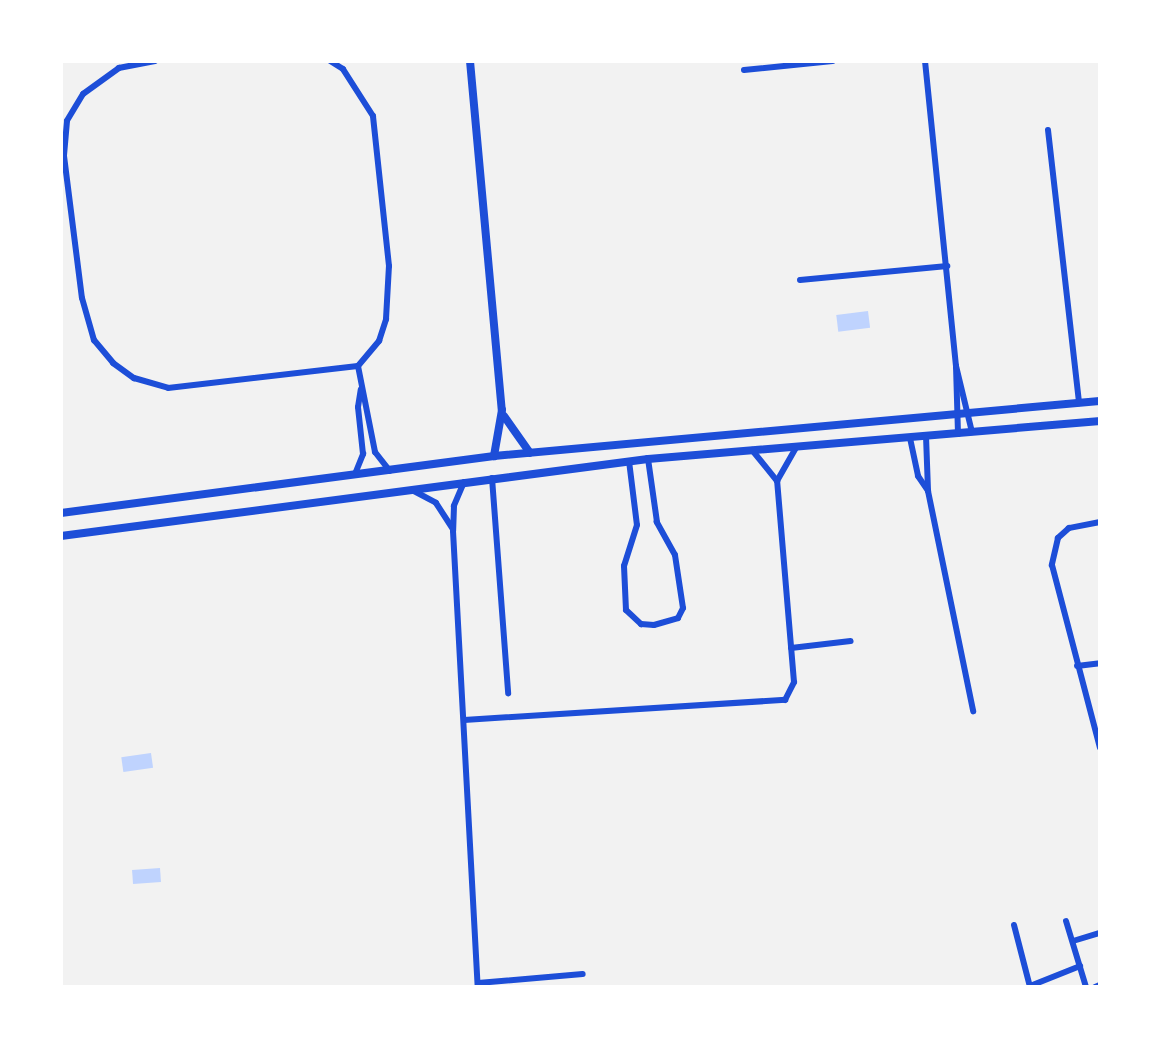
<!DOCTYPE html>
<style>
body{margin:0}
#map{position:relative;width:1161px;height:1048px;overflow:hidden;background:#f2f2f2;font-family:Rubik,sans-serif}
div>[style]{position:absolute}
.water>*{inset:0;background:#bfd3fe;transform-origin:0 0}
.minor>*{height:6px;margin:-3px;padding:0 3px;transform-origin:3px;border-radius:3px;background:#1d4ed8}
.tertiary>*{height:8px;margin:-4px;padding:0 4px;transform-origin:4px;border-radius:4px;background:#1d4ed8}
span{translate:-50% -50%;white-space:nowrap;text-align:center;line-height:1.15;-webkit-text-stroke:7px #fff;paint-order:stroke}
.frame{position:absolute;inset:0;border:63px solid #fff;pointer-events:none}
</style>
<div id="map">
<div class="water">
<i style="left:868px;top:311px;width:17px;height:32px;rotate:83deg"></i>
<i style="left:151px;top:753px;width:15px;height:30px;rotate:82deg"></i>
<i style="left:160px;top:868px;width:14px;height:28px;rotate:86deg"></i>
</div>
<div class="minor">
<i style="left:155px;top:61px;width:37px;rotate:169deg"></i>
<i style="left:119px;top:68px;width:44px;rotate:144.2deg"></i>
<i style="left:83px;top:94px;width:31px;rotate:121deg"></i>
<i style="left:67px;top:121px;width:35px;rotate:95deg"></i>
<i style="left:64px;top:156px;width:143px;rotate:82.8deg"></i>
<i style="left:82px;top:298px;width:44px;rotate:74.1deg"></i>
<i style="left:94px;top:340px;width:30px;rotate:50deg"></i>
<i style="left:113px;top:363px;width:26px;rotate:36deg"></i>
<i style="left:134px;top:378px;width:35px;rotate:16deg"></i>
<i style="left:168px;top:388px;width:191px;rotate:-6.6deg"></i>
<i style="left:358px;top:366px;width:33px;rotate:-50deg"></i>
<i style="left:379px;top:341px;width:23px;rotate:-72deg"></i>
<i style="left:386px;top:319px;width:53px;rotate:-86.8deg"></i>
<i style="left:389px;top:266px;width:151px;rotate:-96.1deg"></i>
<i style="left:373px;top:116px;width:56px;rotate:-122.6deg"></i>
<i style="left:343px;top:69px;width:15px;rotate:-148deg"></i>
<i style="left:925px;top:61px;width:307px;rotate:84.2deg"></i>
<i style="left:956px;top:366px;width:68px;rotate:88.3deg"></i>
<i style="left:744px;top:70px;width:89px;rotate:-5.8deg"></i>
<i style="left:1048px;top:130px;width:275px;rotate:83.5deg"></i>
<i style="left:800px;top:280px;width:148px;rotate:-5.4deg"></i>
<i style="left:358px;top:366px;width:88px;rotate:78.8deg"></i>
<i style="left:375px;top:452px;width:24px;rotate:52deg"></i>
<i style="left:956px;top:366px;width:68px;rotate:76.4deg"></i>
<i style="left:926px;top:436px;width:55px;rotate:87.9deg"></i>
<i style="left:928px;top:491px;width:225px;rotate:78.4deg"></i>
<i style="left:910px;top:438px;width:39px;rotate:78deg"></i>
<i style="left:918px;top:476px;width:18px;rotate:56deg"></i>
<i style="left:752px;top:450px;width:40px;rotate:51deg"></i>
<i style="left:629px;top:461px;width:64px;rotate:82.9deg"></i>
<i style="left:637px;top:525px;width:43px;rotate:107.6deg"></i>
<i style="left:624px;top:566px;width:44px;rotate:87.4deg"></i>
<i style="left:626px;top:610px;width:21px;rotate:43deg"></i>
<i style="left:641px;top:624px;width:13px;rotate:4deg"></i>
<i style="left:654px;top:625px;width:25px;rotate:-16deg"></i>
<i style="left:678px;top:618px;width:11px;rotate:-63deg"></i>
<i style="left:683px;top:608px;width:54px;rotate:-98.6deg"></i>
<i style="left:675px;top:555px;width:38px;rotate:-119deg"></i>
<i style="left:657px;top:522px;width:64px;rotate:-98.1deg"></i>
<i style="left:355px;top:474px;width:22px;rotate:-68deg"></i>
<i style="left:363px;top:454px;width:47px;rotate:-96.1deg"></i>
<i style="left:358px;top:407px;width:18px;rotate:-81deg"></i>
<i style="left:492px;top:478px;width:216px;rotate:85.7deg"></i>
<i style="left:464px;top:482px;width:26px;rotate:113deg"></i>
<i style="left:454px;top:506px;width:25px;rotate:92deg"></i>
<i style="left:453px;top:531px;width:457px;rotate:86.9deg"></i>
<i style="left:412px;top:490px;width:27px;rotate:28deg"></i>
<i style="left:436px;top:503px;width:31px;rotate:57deg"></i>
<i style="left:1100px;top:522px;width:32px;rotate:169deg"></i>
<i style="left:1069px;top:528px;width:15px;rotate:138deg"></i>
<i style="left:1058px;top:538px;width:28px;rotate:103deg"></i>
<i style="left:1052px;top:565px;width:189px;rotate:75.3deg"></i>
<i style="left:791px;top:648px;width:60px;rotate:-6.7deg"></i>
<i style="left:1077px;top:666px;width:23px;rotate:-7deg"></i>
<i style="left:464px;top:720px;width:322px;rotate:-3.6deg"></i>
<i style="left:785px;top:700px;width:20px;rotate:-63deg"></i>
<i style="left:794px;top:682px;width:202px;rotate:-94.8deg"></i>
<i style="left:777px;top:481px;width:40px;rotate:-60.3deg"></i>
<i style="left:1066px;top:921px;width:69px;rotate:73.1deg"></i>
<i style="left:1014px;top:925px;width:64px;rotate:75.5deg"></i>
<i style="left:1073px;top:941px;width:28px;rotate:-17deg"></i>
<i style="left:478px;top:983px;width:105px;rotate:-4.9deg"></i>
<i style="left:1030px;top:986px;width:54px;rotate:-21.8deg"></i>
<i style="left:1095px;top:987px;width:5px;rotate:-22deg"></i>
</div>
<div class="tertiary">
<i style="left:470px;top:61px;width:350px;rotate:84.8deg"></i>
<i style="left:502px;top:410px;width:47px;rotate:99.9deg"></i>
<i style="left:504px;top:416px;width:45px;rotate:54.9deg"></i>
<i style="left:61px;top:513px;width:437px;rotate:-7.5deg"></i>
<i style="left:494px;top:456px;width:608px;rotate:-5.19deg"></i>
<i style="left:61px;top:536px;width:592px;rotate:-7.47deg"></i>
<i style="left:648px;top:459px;width:454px;rotate:-4.8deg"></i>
</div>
<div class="frame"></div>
</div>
